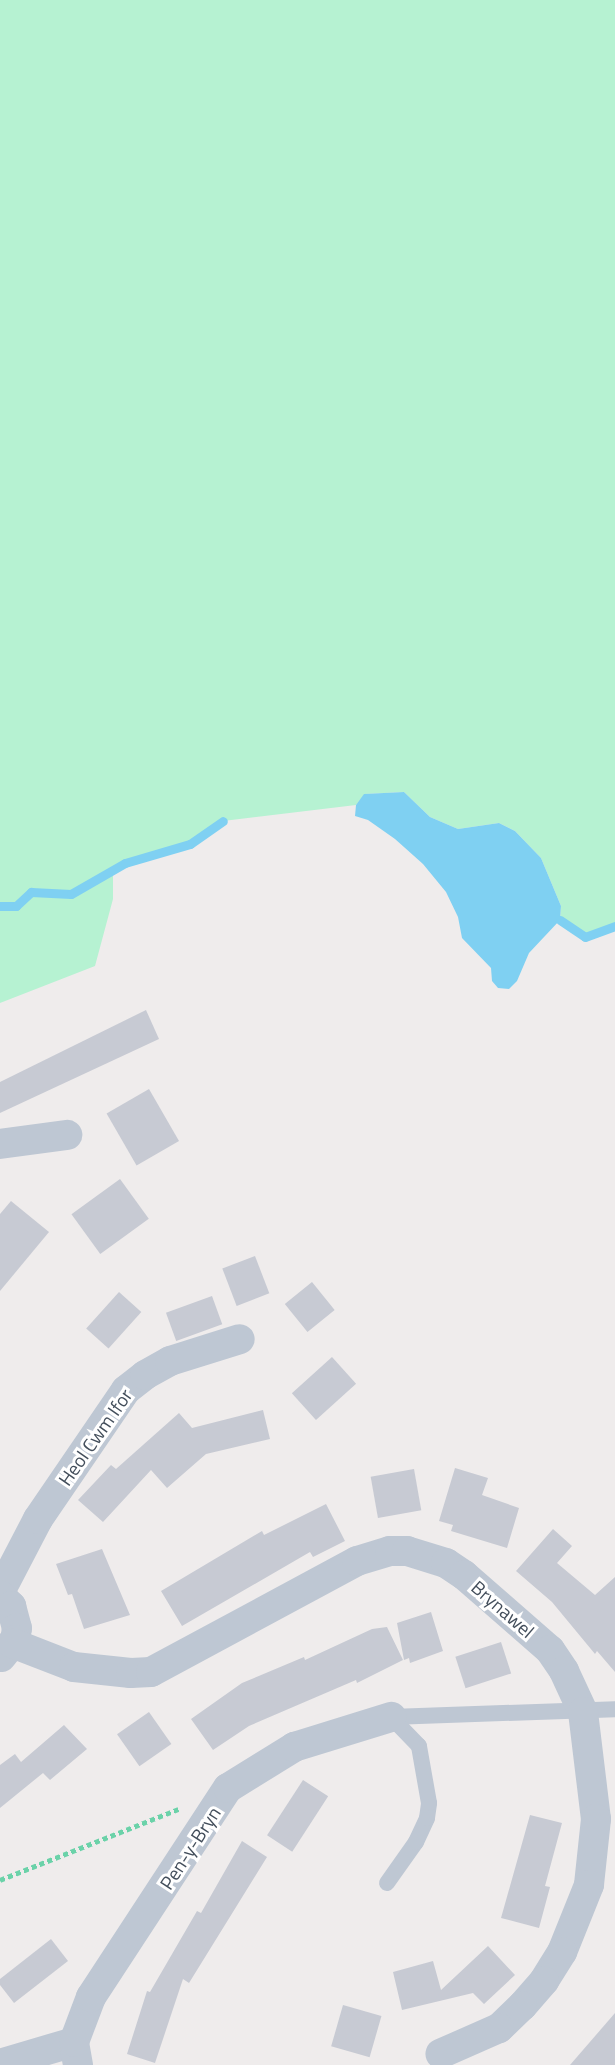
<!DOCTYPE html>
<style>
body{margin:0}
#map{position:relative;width:615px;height:2065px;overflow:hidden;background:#efecec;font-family:"Titillium Web",sans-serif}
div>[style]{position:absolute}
.green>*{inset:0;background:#b6f2d2}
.water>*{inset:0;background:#7fd0f2}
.stream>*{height:9px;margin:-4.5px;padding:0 4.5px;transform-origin:4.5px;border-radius:4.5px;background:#7fd0f2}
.building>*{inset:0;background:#c7cad3;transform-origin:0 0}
.path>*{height:4.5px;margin-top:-2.25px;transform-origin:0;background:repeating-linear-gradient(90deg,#6bd2a9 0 5px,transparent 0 8.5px)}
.lane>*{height:16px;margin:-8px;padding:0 8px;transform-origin:8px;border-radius:8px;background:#bec7d3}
.street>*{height:30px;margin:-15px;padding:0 15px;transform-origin:15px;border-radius:15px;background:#bec7d3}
span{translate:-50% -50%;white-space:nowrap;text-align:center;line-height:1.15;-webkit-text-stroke:6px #fff;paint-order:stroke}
.street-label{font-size:19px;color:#434e5b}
</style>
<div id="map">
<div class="green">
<i style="clip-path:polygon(0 0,615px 0,615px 926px,585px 937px,560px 920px,561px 906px,541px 858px,515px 831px,499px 823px,458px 829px,430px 817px,404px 792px,365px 794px,356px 805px,223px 821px,190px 844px,113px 870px,113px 899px,95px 966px,0 1003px)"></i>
</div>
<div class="water">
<i style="clip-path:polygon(404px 792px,430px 817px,458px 829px,499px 823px,515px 831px,541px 858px,561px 906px,560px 920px,529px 953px,517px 981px,509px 989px,498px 988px,492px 981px,491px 968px,462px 938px,458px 917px,446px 892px,423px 864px,395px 839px,368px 820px,355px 816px,356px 805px,364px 794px)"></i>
</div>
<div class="stream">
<i style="left:0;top:906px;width:16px"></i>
<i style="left:16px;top:906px;width:21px;rotate:-43deg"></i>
<i style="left:31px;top:892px;width:40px;rotate:2.9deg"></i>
<i style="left:71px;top:894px;width:62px;rotate:-29.9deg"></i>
<i style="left:125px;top:863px;width:68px;rotate:-16.3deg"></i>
<i style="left:190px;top:844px;width:40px;rotate:-34.9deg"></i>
<i style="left:560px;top:920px;width:30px;rotate:34deg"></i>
<i style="left:585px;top:937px;width:32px;rotate:-20deg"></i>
</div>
<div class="building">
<i style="clip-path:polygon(146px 1010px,159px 1039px,0 1113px,0 1082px)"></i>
<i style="left:149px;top:1089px;width:60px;height:49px;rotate:60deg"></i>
<i style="left:120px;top:1179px;width:49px;height:60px;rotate:54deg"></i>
<i style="clip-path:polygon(11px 1201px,49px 1232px,0 1291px,0 1214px)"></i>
<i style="left:255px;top:1256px;width:40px;height:35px;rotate:69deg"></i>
<i style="left:312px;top:1282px;width:36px;height:35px;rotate:51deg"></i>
<i style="left:119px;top:1292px;width:30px;height:49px;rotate:42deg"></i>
<i style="left:212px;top:1296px;width:30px;height:49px;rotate:70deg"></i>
<i style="left:332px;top:1357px;width:36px;height:54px;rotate:48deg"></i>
<i style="clip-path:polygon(263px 1410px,270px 1439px,206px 1454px,167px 1488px,151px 1470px,103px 1522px,78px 1500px,111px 1465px,116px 1469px,179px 1413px,192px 1428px)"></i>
<i style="clip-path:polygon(455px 1468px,488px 1478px,482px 1495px,519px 1508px,507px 1548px,451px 1531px,453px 1525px,439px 1521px)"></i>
<i style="left:414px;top:1469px;width:42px;height:44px;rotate:80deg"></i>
<i style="clip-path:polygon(326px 1504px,345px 1541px,313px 1557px,310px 1552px,182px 1626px,161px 1591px,262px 1531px,264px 1535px)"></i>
<i style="clip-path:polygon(553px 1529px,572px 1546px,557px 1563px,595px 1595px,615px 1577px,615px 1672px,597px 1651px,595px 1654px,552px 1602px,516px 1571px)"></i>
<i style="clip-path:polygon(102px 1549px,130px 1615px,84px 1629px,72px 1594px,68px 1595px,56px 1564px)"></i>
<i style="clip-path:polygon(431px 1612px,443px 1651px,410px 1663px,409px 1658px,404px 1660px,397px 1623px)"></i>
<i style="clip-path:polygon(387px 1627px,403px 1660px,357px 1683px,356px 1680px,249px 1726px,213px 1750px,191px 1719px,242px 1683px,304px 1657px,305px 1660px,372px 1629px)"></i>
<i style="left:501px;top:1642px;width:33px;height:48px;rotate:72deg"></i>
<i style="left:149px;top:1712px;width:39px;height:39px;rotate:55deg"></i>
<i style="clip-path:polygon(64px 1725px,87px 1749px,50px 1780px,43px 1773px,0 1808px,0 1765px,15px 1754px,21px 1762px)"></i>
<i style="left:303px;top:1780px;width:30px;height:66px;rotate:33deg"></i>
<i style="clip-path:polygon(530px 1815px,562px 1823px,545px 1886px,550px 1887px,539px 1928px,501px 1918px)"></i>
<i style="clip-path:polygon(242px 1841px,267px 1857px,189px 1983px,183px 1979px,155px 2063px,127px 2054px,147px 1991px,150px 1992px,197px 1911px,201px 1913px)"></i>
<i style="clip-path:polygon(51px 1939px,68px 1961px,14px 2003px,0 1985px,0 1979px)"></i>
<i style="clip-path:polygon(488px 1946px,515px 1975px,484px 2004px,473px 1993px,402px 2010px,393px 1972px,433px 1961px,441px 1990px)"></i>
<i style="left:343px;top:2005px;width:40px;height:43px;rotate:16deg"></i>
<i style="clip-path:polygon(615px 2013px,615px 2065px,570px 2065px)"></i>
</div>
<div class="path">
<i style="left:0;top:1880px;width:192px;rotate:-21.7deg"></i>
</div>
<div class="lane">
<i style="left:391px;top:1717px;width:224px;rotate:-2deg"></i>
<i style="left:387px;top:1883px;width:50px;rotate:-54.7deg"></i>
<i style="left:416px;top:1842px;width:26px;rotate:-65deg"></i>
<i style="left:427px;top:1818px;width:15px;rotate:-82deg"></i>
<i style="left:429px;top:1803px;width:58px;rotate:-100deg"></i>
<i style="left:419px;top:1746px;width:40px;rotate:-134deg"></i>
</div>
<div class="street">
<i style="left:0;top:1144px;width:68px;rotate:-7.7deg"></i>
<i style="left:0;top:1592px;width:82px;rotate:-62.5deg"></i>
<i style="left:38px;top:1519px;width:156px;rotate:-55.7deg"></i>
<i style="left:126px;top:1390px;width:24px;rotate:-38deg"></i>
<i style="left:145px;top:1375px;width:29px;rotate:-29deg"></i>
<i style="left:170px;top:1361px;width:73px;rotate:-17.4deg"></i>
<i style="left:0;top:1595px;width:16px;rotate:45deg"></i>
<i style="left:11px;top:1606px;width:23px;rotate:75deg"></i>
<i style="left:17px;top:1628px;width:12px;rotate:99deg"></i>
<i style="left:15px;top:1640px;width:22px;rotate:129deg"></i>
<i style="left:12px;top:1643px;width:66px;rotate:21.2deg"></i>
<i style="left:74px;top:1667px;width:57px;rotate:6deg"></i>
<i style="left:131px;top:1673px;width:20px;rotate:-3deg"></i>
<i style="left:151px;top:1672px;width:234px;rotate:-28.3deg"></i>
<i style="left:357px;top:1561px;width:34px;rotate:-17deg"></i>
<i style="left:390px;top:1551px;width:17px"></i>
<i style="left:407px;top:1551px;width:41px;rotate:17.1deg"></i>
<i style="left:446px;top:1563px;width:22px;rotate:34deg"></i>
<i style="left:464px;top:1575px;width:114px;rotate:41.1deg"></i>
<i style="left:550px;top:1650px;width:25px;rotate:56deg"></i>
<i style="left:564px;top:1671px;width:45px;rotate:65.1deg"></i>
<i style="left:583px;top:1712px;width:108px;rotate:83.1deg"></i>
<i style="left:596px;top:1819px;width:66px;rotate:96.1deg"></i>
<i style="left:589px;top:1885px;width:72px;rotate:111.9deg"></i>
<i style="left:562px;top:1952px;width:34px;rotate:122deg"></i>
<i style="left:544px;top:1981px;width:33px;rotate:131deg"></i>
<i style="left:522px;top:2006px;width:32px;rotate:136deg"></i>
<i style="left:499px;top:2028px;width:64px;rotate:156.2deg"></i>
<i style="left:0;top:2064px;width:77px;rotate:-16.6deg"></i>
<i style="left:78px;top:2065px;width:23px;rotate:-100deg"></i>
<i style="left:74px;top:2042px;width:48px;rotate:-69.3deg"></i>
<i style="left:91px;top:1997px;width:250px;rotate:-56.8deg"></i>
<i style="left:228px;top:1788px;width:78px;rotate:-31.8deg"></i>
<i style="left:294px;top:1747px;width:102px;rotate:-17.2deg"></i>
</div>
<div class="street-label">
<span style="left:95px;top:1437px;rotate:-55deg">Heol Cwm Ifor</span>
<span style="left:503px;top:1609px;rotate:41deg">Brynawel</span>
<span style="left:190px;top:1848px;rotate:-57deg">Pen-y-Bryn</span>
</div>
</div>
